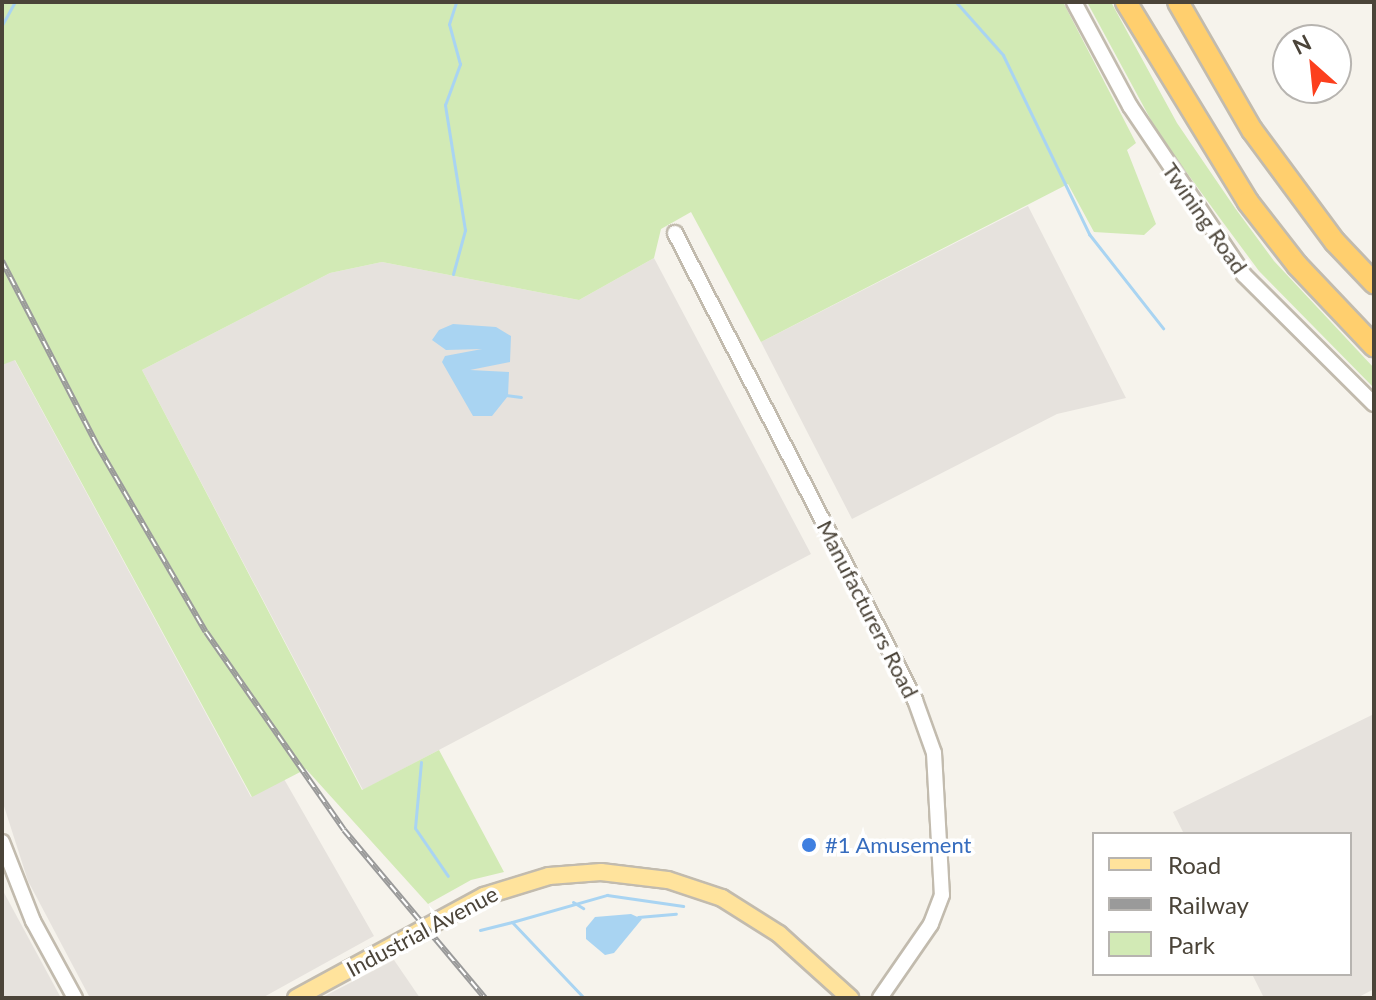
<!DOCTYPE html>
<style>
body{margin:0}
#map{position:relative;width:1376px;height:1000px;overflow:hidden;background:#f6f3ec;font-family:Lato,sans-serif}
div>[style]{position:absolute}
.industrial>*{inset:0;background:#e6e2dd}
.green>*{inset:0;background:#d2eab5}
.water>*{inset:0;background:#a9d4f2}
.stream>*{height:3px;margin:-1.5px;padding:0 1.5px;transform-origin:1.5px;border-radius:1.5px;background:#a9d4f2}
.roads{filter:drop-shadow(2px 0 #c2bbae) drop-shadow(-2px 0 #c2bbae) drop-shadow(0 2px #c2bbae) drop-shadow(0 -2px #c2bbae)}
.minor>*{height:14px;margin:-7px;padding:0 7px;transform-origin:7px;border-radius:7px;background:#fff}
.major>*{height:16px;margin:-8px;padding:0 8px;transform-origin:8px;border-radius:8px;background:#ffe39c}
.highway>*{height:20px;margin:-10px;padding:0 10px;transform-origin:10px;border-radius:10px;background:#ffcf6e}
.rail>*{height:6px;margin-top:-3px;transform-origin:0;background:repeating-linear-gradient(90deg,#fff 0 9px,#9a9a9a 0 18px);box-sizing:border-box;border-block:2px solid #9a9a9a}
.dots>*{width:22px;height:22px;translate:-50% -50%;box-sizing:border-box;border:4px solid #fff;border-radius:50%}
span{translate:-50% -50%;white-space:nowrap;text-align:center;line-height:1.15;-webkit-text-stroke:7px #fff;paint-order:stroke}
.street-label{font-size:22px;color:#4b4439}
.shop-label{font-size:22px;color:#366cbe}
.left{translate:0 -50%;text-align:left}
.frame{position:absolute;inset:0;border:4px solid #4b4439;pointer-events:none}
.legend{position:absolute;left:1092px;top:832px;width:260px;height:144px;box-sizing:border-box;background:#fff;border:2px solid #b7b4b0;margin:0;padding:10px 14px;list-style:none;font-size:24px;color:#4b4439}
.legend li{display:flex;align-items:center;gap:16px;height:40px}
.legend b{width:40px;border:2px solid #b7b4b0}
.north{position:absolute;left:1272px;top:24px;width:80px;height:80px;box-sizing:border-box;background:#fff;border:2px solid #b7b4b0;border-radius:50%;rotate:333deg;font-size:22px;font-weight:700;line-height:32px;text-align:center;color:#4b4439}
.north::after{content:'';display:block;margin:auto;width:28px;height:36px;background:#fc3f1d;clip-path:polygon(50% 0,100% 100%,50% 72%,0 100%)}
</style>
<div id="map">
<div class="industrial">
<i style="clip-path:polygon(1028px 206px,1126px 398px,1057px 414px,852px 519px,761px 342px)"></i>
<i style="clip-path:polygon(654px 258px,811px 554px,363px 790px,142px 370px,330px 273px,382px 262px,579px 300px)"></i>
<i style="clip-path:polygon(14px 359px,251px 797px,284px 779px,374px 936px,262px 998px,90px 998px,28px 881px,2px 800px,2px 365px)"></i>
<i style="clip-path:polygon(1374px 714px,1374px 989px,1357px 998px,1264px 998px,1252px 974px,1350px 974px,1350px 834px,1184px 834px,1173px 812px)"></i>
<i style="clip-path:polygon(2px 889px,61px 998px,2px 998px)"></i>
<i style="clip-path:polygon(394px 960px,420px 998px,321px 998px)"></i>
</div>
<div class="green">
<i style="clip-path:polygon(2px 2px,1063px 2px,1136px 143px,1127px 150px,1156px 224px,1144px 235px,1094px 232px,1068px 184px,761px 342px,691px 212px,661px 229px,654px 258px,579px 300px,382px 262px,330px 273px,142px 370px,362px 790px,439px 750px,504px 872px,471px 880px,428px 904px,306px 769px,252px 797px,15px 360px,2px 365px)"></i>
<i style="clip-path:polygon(1087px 2px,1111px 2px,1177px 123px,1235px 208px,1274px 261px,1374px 368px,1374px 388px,1259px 271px,1219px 217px,1158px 133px)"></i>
</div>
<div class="water">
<i style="clip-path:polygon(453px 324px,496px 327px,511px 336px,510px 362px,470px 370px,509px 372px,508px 396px,492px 416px,473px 416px,442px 362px,445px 356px,482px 349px,446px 350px,432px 340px,439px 330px)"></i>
<i style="clip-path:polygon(631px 914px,642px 919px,614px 953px,605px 955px,586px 939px,586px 928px,595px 917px)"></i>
</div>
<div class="stream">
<i style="left:956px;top:2px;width:71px;rotate:48.4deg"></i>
<i style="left:1003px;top:55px;width:199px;rotate:64.3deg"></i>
<i style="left:1089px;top:234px;width:120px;rotate:51.8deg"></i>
<i style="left:2px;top:25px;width:26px;rotate:-61deg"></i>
<i style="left:453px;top:274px;width:46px;rotate:-74.7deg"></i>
<i style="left:465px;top:230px;width:127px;rotate:-99.1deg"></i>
<i style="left:445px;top:105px;width:44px;rotate:-69.9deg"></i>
<i style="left:460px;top:64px;width:41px;rotate:-105.4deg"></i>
<i style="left:449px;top:24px;width:23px;rotate:-72deg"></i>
<i style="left:505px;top:395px;width:16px;rotate:7deg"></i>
<i style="left:421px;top:762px;width:66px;rotate:95.2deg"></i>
<i style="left:415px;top:828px;width:58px;rotate:55.5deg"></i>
<i style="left:573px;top:902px;width:12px;rotate:31deg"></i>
<i style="left:638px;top:917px;width:38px;rotate:-5deg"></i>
<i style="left:512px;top:922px;width:99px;rotate:-15.9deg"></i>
<i style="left:607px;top:895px;width:77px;rotate:8.2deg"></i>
<i style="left:480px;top:930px;width:33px;rotate:-14deg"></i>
<i style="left:512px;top:922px;width:105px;rotate:46.5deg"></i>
</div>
<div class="roads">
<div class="minor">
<i style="left:1074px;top:2px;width:118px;rotate:61.7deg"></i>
<i style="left:1130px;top:106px;width:204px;rotate:56deg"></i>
<i style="left:1244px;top:275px;width:183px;rotate:44.8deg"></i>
<i style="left:675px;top:233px;width:525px;rotate:62.8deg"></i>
<i style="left:915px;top:700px;width:56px;rotate:70.3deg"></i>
<i style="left:934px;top:753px;width:142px;rotate:86.8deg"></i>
<i style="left:942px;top:895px;width:31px;rotate:111deg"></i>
<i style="left:931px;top:924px;width:90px;rotate:124.6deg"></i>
<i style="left:2px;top:842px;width:85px;rotate:68.6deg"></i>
<i style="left:33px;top:921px;width:88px;rotate:61.4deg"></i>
</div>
<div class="major">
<i style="left:296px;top:998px;width:214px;rotate:-28.5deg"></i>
<i style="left:484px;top:896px;width:68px;rotate:-17.1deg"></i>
<i style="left:549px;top:876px;width:52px;rotate:-4.4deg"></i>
<i style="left:601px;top:872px;width:67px;rotate:6.8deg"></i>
<i style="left:668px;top:880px;width:57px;rotate:18.4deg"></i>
<i style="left:722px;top:898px;width:67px;rotate:32.3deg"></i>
<i style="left:779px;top:934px;width:96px;rotate:42deg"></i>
</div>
<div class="highway">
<i style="left:1126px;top:2px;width:234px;rotate:58.6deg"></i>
<i style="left:1248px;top:202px;width:80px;rotate:52.1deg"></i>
<i style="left:1297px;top:265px;width:112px;rotate:46.5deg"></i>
<i style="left:1178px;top:2px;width:148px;rotate:60deg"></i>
<i style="left:1252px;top:130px;width:139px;rotate:53.5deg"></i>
<i style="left:1335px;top:242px;width:57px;rotate:46.4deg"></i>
</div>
</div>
<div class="rail">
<i style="left:2px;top:261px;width:207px;rotate:62.7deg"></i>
<i style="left:97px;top:445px;width:216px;rotate:59.8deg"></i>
<i style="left:206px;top:632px;width:241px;rotate:55.1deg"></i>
<i style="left:344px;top:830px;width:219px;rotate:50deg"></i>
</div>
<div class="dots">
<i style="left:809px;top:845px;background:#3f7fe0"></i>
</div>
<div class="street-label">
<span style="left:1205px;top:218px;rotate:55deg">Twining Road</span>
<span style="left:868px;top:609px;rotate:63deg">Manufacturers Road</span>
<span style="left:422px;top:931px;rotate:-28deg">Industrial Avenue</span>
</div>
<div class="shop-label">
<span class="left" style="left:825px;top:845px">#1 Amusement</span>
</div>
<div class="frame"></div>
<ul class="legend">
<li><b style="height:10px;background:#ffe39c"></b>Road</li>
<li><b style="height:10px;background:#9a9a9a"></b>Railway</li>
<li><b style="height:22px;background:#d2eab5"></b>Park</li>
</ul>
<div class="north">N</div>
</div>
